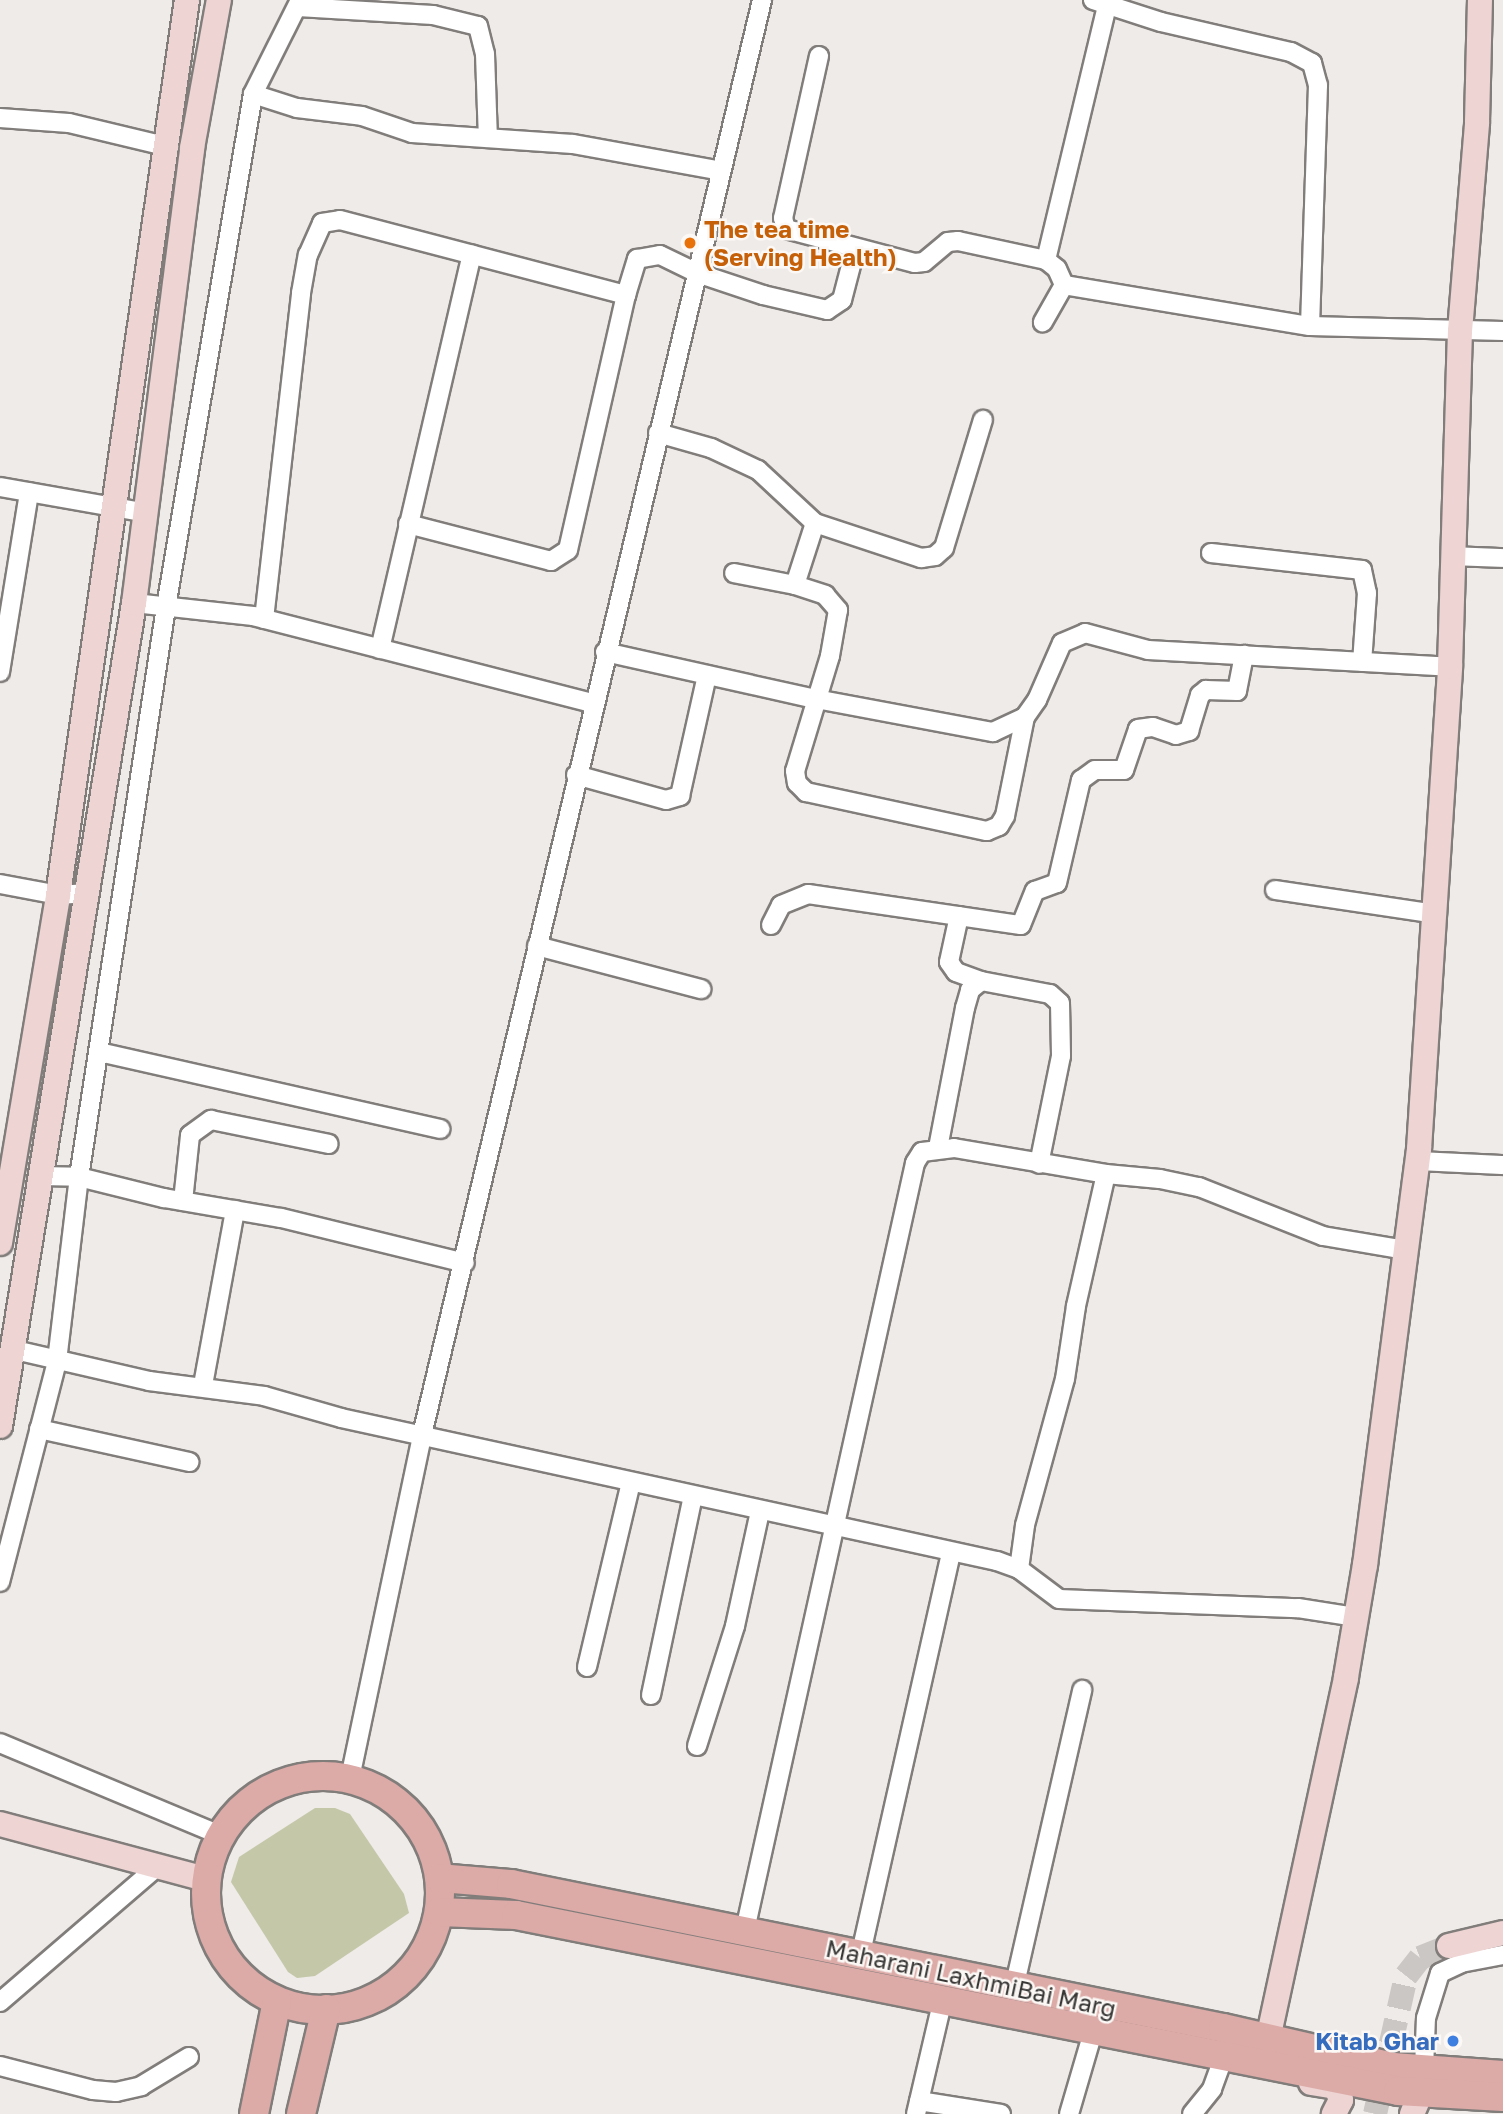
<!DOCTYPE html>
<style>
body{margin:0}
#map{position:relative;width:1503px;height:2114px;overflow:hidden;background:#eeebe8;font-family:"Golos Text",sans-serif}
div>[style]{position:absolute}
.green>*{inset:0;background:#c5c7a9}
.secondary-tunnel>*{height:24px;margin-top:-12px;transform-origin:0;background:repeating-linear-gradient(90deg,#cac7c4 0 24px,transparent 0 36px)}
.roads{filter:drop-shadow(2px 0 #807d7b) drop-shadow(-2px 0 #807d7b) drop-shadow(0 2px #807d7b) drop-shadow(0 -2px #807d7b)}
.street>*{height:18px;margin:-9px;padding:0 9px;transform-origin:9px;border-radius:9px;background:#fff}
.secondary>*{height:24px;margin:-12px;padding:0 12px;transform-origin:12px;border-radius:12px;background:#eed4d3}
.primary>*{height:28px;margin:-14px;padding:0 14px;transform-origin:14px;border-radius:14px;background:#dcaaa7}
.primary>.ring{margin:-14px;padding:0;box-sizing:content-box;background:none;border:28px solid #dcaaa7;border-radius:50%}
.dots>*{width:19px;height:19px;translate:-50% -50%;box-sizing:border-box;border:4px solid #fbf8f5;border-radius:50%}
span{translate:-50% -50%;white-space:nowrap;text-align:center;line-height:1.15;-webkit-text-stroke:5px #fbf8f5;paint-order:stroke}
.food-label{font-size:24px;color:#c56008;font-weight:700}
.left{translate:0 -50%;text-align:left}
.street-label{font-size:24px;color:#383736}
.shop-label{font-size:24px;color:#366cbe;font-weight:700}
.right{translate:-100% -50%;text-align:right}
</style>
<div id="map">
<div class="green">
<i style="clip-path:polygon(315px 1808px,335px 1808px,350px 1814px,404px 1894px,409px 1913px,315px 1976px,297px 1978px,288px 1972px,231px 1882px,239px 1857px)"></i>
</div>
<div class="secondary-tunnel">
<i style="left:1375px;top:2114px;width:141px;rotate:-77.3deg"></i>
<i style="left:1406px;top:1976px;width:23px;rotate:-52deg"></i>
<i style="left:1420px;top:1958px;width:31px;rotate:-22deg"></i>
</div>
<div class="roads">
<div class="street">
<i style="left:1093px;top:0;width:71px;rotate:17.9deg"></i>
<i style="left:1161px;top:22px;width:133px;rotate:13deg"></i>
<i style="left:1291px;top:52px;width:24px;rotate:28deg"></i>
<i style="left:1312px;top:63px;width:23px;rotate:75deg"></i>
<i style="left:1318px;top:85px;width:241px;rotate:91.9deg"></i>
<i style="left:298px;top:7px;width:135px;rotate:3.4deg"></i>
<i style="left:433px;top:15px;width:46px;rotate:13.7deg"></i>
<i style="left:478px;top:26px;width:29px;rotate:76deg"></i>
<i style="left:485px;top:54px;width:84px;rotate:88deg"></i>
<i style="left:819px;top:56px;width:166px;rotate:102.5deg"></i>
<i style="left:783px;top:218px;width:11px;rotate:75deg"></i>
<i style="left:786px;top:229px;width:133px;rotate:14.8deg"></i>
<i style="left:915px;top:263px;width:9px;rotate:-6deg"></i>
<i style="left:924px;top:262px;width:31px;rotate:-40deg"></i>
<i style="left:948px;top:242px;width:10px;rotate:-6deg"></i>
<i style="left:958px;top:241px;width:90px;rotate:12.2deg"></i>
<i style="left:1046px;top:260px;width:14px;rotate:39deg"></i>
<i style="left:1057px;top:269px;width:17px;rotate:66deg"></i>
<i style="left:1064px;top:285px;width:43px;rotate:119.6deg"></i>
<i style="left:253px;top:94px;width:46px;rotate:17.7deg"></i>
<i style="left:297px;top:108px;width:65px;rotate:7deg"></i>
<i style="left:362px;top:116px;width:53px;rotate:18.8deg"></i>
<i style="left:412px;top:133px;width:161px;rotate:3.9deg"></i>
<i style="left:573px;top:144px;width:150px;rotate:10.3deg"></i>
<i style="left:0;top:118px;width:69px;rotate:4.1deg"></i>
<i style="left:69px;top:123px;width:103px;rotate:13.5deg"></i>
<i style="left:1046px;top:260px;width:262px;rotate:-76.5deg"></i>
<i style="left:1064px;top:285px;width:249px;rotate:9.5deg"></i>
<i style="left:1310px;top:326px;width:193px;rotate:1.5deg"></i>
<i style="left:658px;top:433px;width:55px;rotate:15.8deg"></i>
<i style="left:711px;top:448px;width:52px;rotate:25.1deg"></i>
<i style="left:758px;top:470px;width:78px;rotate:42.9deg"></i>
<i style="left:815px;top:523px;width:65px;rotate:107.9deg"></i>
<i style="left:795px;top:585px;width:62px;rotate:-168.9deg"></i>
<i style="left:0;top:487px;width:150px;rotate:10deg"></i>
<i style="left:815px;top:523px;width:112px;rotate:18.3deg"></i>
<i style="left:921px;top:558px;width:14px;rotate:-8deg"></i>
<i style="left:935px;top:556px;width:12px;rotate:-42deg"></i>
<i style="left:944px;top:548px;width:134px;rotate:-73.1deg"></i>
<i style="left:408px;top:524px;width:148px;rotate:14.5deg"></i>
<i style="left:551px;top:561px;width:20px;rotate:-33deg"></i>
<i style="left:568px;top:550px;width:262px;rotate:-77.2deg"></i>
<i style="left:1211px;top:553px;width:152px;rotate:6.4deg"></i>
<i style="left:1362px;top:570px;width:24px;rotate:78deg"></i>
<i style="left:1367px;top:593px;width:69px;rotate:94.1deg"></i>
<i style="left:1453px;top:556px;width:50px;rotate:2.3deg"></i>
<i style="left:795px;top:585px;width:32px;rotate:18deg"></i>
<i style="left:825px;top:595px;width:20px;rotate:49deg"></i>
<i style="left:838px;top:610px;width:47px;rotate:99.9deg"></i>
<i style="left:830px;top:656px;width:120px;rotate:106.9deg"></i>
<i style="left:795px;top:771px;width:12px;rotate:81deg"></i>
<i style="left:797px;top:783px;width:13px;rotate:45deg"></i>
<i style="left:806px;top:792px;width:185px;rotate:12.2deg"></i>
<i style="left:987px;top:831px;width:13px;rotate:-23deg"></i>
<i style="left:999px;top:826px;width:12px;rotate:-59deg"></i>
<i style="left:1005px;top:816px;width:101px;rotate:-78.6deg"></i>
<i style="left:134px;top:603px;width:120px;rotate:6.2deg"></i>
<i style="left:253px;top:616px;width:351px;rotate:14.4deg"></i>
<i style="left:264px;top:619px;width:328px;rotate:-83.5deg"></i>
<i style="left:301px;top:293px;width:39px;rotate:-80deg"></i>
<i style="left:308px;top:255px;width:35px;rotate:-66deg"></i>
<i style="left:322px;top:223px;width:18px;rotate:-9deg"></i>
<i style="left:340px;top:220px;width:296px;rotate:14.7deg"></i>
<i style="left:626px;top:295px;width:38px;rotate:-73deg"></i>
<i style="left:637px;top:259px;width:23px;rotate:-10deg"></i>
<i style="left:660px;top:255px;width:41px;rotate:25.9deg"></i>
<i style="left:697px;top:273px;width:70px;rotate:18.4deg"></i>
<i style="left:763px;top:295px;width:66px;rotate:13.2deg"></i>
<i style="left:827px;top:310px;width:18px;rotate:-34deg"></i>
<i style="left:842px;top:300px;width:52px;rotate:-75.4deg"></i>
<i style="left:380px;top:649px;width:405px;rotate:-76.9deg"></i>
<i style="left:605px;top:652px;width:216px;rotate:12.6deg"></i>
<i style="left:816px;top:699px;width:180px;rotate:10.6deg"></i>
<i style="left:993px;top:732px;width:35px;rotate:-25deg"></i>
<i style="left:1025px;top:717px;width:21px;rotate:-55deg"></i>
<i style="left:1037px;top:700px;width:62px;rotate:-66.3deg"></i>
<i style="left:1062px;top:643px;width:25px;rotate:-23deg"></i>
<i style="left:1085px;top:633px;width:65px;rotate:15.1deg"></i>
<i style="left:1148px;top:650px;width:302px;rotate:3.2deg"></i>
<i style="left:0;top:672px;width:182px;rotate:-80.8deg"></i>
<i style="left:576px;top:775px;width:93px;rotate:15.5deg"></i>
<i style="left:666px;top:800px;width:15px;rotate:-16deg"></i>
<i style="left:680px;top:796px;width:124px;rotate:-77.4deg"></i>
<i style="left:0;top:884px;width:59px;rotate:10.7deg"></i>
<i style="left:58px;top:895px;width:30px;rotate:-4deg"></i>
<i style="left:1275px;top:890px;width:163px;rotate:8.5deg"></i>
<i style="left:959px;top:916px;width:47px;rotate:102.3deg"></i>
<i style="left:949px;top:962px;width:12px;rotate:55deg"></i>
<i style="left:956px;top:972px;width:27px;rotate:20deg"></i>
<i style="left:771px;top:925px;width:22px;rotate:-63deg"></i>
<i style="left:781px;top:905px;width:29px;rotate:-22deg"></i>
<i style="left:808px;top:894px;width:215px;rotate:8.3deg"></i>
<i style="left:1021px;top:925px;width:37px;rotate:-68deg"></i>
<i style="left:1035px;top:891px;width:23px;rotate:-20deg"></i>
<i style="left:1057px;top:883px;width:106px;rotate:-76.9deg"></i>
<i style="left:1081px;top:780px;width:17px;rotate:-36deg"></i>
<i style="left:1095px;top:770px;width:29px"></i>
<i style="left:1124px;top:770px;width:43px;rotate:-71.1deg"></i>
<i style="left:1138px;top:729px;width:15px;rotate:-8deg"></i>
<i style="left:1153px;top:727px;width:24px;rotate:19deg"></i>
<i style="left:1176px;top:735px;width:14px;rotate:-17deg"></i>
<i style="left:1189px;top:731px;width:38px;rotate:-73deg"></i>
<i style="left:1200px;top:695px;width:8px;rotate:-40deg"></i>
<i style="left:1206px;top:690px;width:31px;rotate:2deg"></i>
<i style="left:1237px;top:691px;width:37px;rotate:-79deg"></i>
<i style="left:537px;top:946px;width:170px;rotate:14.7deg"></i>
<i style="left:99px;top:1052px;width:350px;rotate:12.7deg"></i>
<i style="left:938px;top:1148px;width:143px;rotate:-79.1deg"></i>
<i style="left:965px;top:1008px;width:19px;rotate:-74deg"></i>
<i style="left:970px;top:990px;width:14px;rotate:-39deg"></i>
<i style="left:981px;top:981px;width:70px;rotate:10.7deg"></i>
<i style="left:1050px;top:994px;width:13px;rotate:42deg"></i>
<i style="left:1060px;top:1003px;width:53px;rotate:88.9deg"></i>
<i style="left:1061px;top:1056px;width:110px;rotate:101.5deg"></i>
<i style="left:1417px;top:1161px;width:86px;rotate:2.7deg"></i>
<i style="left:40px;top:1176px;width:39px;rotate:1deg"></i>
<i style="left:79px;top:1177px;width:88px;rotate:13.9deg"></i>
<i style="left:164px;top:1198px;width:119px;rotate:9.7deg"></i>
<i style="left:281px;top:1218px;width:189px;rotate:13.7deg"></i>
<i style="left:183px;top:1201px;width:66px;rotate:-83.9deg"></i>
<i style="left:190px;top:1135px;width:26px;rotate:-36deg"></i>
<i style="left:211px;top:1120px;width:120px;rotate:11.5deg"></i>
<i style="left:15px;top:1350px;width:138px;rotate:13deg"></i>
<i style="left:149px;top:1381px;width:116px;rotate:7.4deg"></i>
<i style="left:264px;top:1396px;width:80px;rotate:15.9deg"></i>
<i style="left:341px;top:1418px;width:671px;rotate:12.3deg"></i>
<i style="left:997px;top:1561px;width:23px;rotate:20deg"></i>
<i style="left:1019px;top:1569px;width:50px;rotate:36.9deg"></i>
<i style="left:1059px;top:1599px;width:239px;rotate:2.2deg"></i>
<i style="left:1298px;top:1608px;width:59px;rotate:8.8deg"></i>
<i style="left:203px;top:1385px;width:178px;rotate:-79.6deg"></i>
<i style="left:39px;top:1429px;width:154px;rotate:12.4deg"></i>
<i style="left:1019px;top:1569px;width:44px;rotate:-82.2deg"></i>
<i style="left:1025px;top:1525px;width:151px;rotate:-74.7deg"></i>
<i style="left:1065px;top:1379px;width:74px;rotate:-81.4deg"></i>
<i style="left:1076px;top:1306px;width:135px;rotate:-77.2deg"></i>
<i style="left:0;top:1582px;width:228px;rotate:-75.5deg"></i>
<i style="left:57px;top:1361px;width:185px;rotate:-83.2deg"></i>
<i style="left:79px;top:1177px;width:577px;rotate:-81.32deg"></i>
<i style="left:166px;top:607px;width:520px;rotate:-80.37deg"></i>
<i style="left:253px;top:94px;width:105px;rotate:-63.4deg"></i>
<i style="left:587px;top:1667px;width:190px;rotate:-76.6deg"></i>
<i style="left:651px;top:1695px;width:203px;rotate:-78.1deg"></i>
<i style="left:0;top:1743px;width:238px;rotate:22.7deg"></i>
<i style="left:697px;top:1746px;width:126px;rotate:-72.4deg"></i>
<i style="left:735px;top:1626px;width:118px;rotate:-77.7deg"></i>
<i style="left:350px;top:1778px;width:350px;rotate:-78.1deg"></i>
<i style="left:422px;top:1435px;width:1475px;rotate:-76.67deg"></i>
<i style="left:745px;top:1930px;width:786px;rotate:-77.5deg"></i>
<i style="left:915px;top:1163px;width:13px;rotate:-58deg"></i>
<i style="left:922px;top:1152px;width:32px;rotate:-7deg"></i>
<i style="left:954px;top:1148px;width:154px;rotate:9.7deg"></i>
<i style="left:1106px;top:1174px;width:54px;rotate:5.3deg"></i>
<i style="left:1160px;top:1179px;width:40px;rotate:12deg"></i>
<i style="left:1199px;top:1187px;width:133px;rotate:21.6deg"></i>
<i style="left:1323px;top:1236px;width:83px;rotate:9.7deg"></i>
<i style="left:860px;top:1957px;width:413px;rotate:-77.3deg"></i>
<i style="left:1014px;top:1988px;width:306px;rotate:-77.1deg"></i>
<i style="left:0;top:2002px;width:207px;rotate:-40.7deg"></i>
<i style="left:0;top:2066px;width:96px;rotate:14.5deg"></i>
<i style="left:93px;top:2090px;width:23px;rotate:5deg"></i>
<i style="left:116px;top:2092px;width:26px;rotate:-13deg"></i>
<i style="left:141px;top:2086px;width:56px;rotate:-31.1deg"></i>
<i style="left:1424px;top:2069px;width:51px;rotate:-87.8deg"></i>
<i style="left:1426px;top:2018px;width:47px;rotate:-72.7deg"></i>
<i style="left:1440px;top:1973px;width:23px;rotate:-25deg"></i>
<i style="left:1461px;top:1963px;width:43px;rotate:-10.8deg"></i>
<i style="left:919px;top:2101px;width:83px;rotate:9deg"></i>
<i style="left:916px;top:2114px;width:118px;rotate:-76.8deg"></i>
<i style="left:1069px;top:2114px;width:85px;rotate:-73.7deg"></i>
<i style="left:1192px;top:2114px;width:32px;rotate:-51deg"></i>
<i style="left:1212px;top:2089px;width:33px;rotate:-70deg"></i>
</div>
<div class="secondary">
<i style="left:0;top:1243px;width:353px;rotate:-80.5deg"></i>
<i style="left:58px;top:895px;width:904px;rotate:-81.8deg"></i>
<i style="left:0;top:1426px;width:834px;rotate:-80.75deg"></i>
<i style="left:134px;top:603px;width:459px;rotate:-82.7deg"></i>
<i style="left:192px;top:148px;width:150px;rotate:-79.7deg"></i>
<i style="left:0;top:1824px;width:212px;rotate:15deg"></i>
<i style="left:1449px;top:1946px;width:56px;rotate:-13.5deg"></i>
<i style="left:1268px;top:2039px;width:370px;rotate:-77.8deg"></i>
<i style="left:1346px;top:1677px;width:114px;rotate:-80.4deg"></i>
<i style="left:1365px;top:1565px;width:419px;rotate:-82.6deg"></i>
<i style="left:1419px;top:1149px;width:483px;rotate:-86.3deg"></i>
<i style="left:1450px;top:667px;width:336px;rotate:-88.3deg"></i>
<i style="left:1460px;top:331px;width:210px;rotate:-85.3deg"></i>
<i style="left:1477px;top:122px;width:122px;rotate:-88.6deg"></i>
<i style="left:1311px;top:2083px;width:25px;rotate:9deg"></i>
<i style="left:1336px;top:2087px;width:14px;rotate:69deg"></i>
<i style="left:1341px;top:2100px;width:16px;rotate:117deg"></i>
<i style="left:1412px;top:2114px;width:25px;rotate:-67deg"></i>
</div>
<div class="primary">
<i class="ring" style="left:206px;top:1776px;width:206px;height:206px"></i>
<i style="left:440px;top:1878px;width:71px;rotate:4.8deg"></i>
<i style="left:511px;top:1884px;width:726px;rotate:11.43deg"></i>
<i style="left:1223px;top:2028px;width:174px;rotate:12.9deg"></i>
<i style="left:1393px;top:2067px;width:110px;rotate:4.2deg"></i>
<i style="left:439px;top:1912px;width:77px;rotate:2.2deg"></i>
<i style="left:516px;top:1915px;width:899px;rotate:11.28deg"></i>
<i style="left:1398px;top:2091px;width:105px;rotate:3.3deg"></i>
<i style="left:254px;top:2114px;width:115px;rotate:-78.5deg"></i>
<i style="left:301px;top:2114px;width:108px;rotate:-76.6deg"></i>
</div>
</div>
<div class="dots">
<i style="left:690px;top:243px;background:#e8710a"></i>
<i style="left:1453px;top:2041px;background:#3f7fe0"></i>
</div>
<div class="food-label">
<span class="left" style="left:704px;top:243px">The tea time<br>(Serving Health)</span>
</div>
<div class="street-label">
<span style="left:971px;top:1978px;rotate:12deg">Maharani LaxhmiBai Marg</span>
</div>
<div class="shop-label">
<span class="right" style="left:1439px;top:2041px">Kitab Ghar</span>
</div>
</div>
